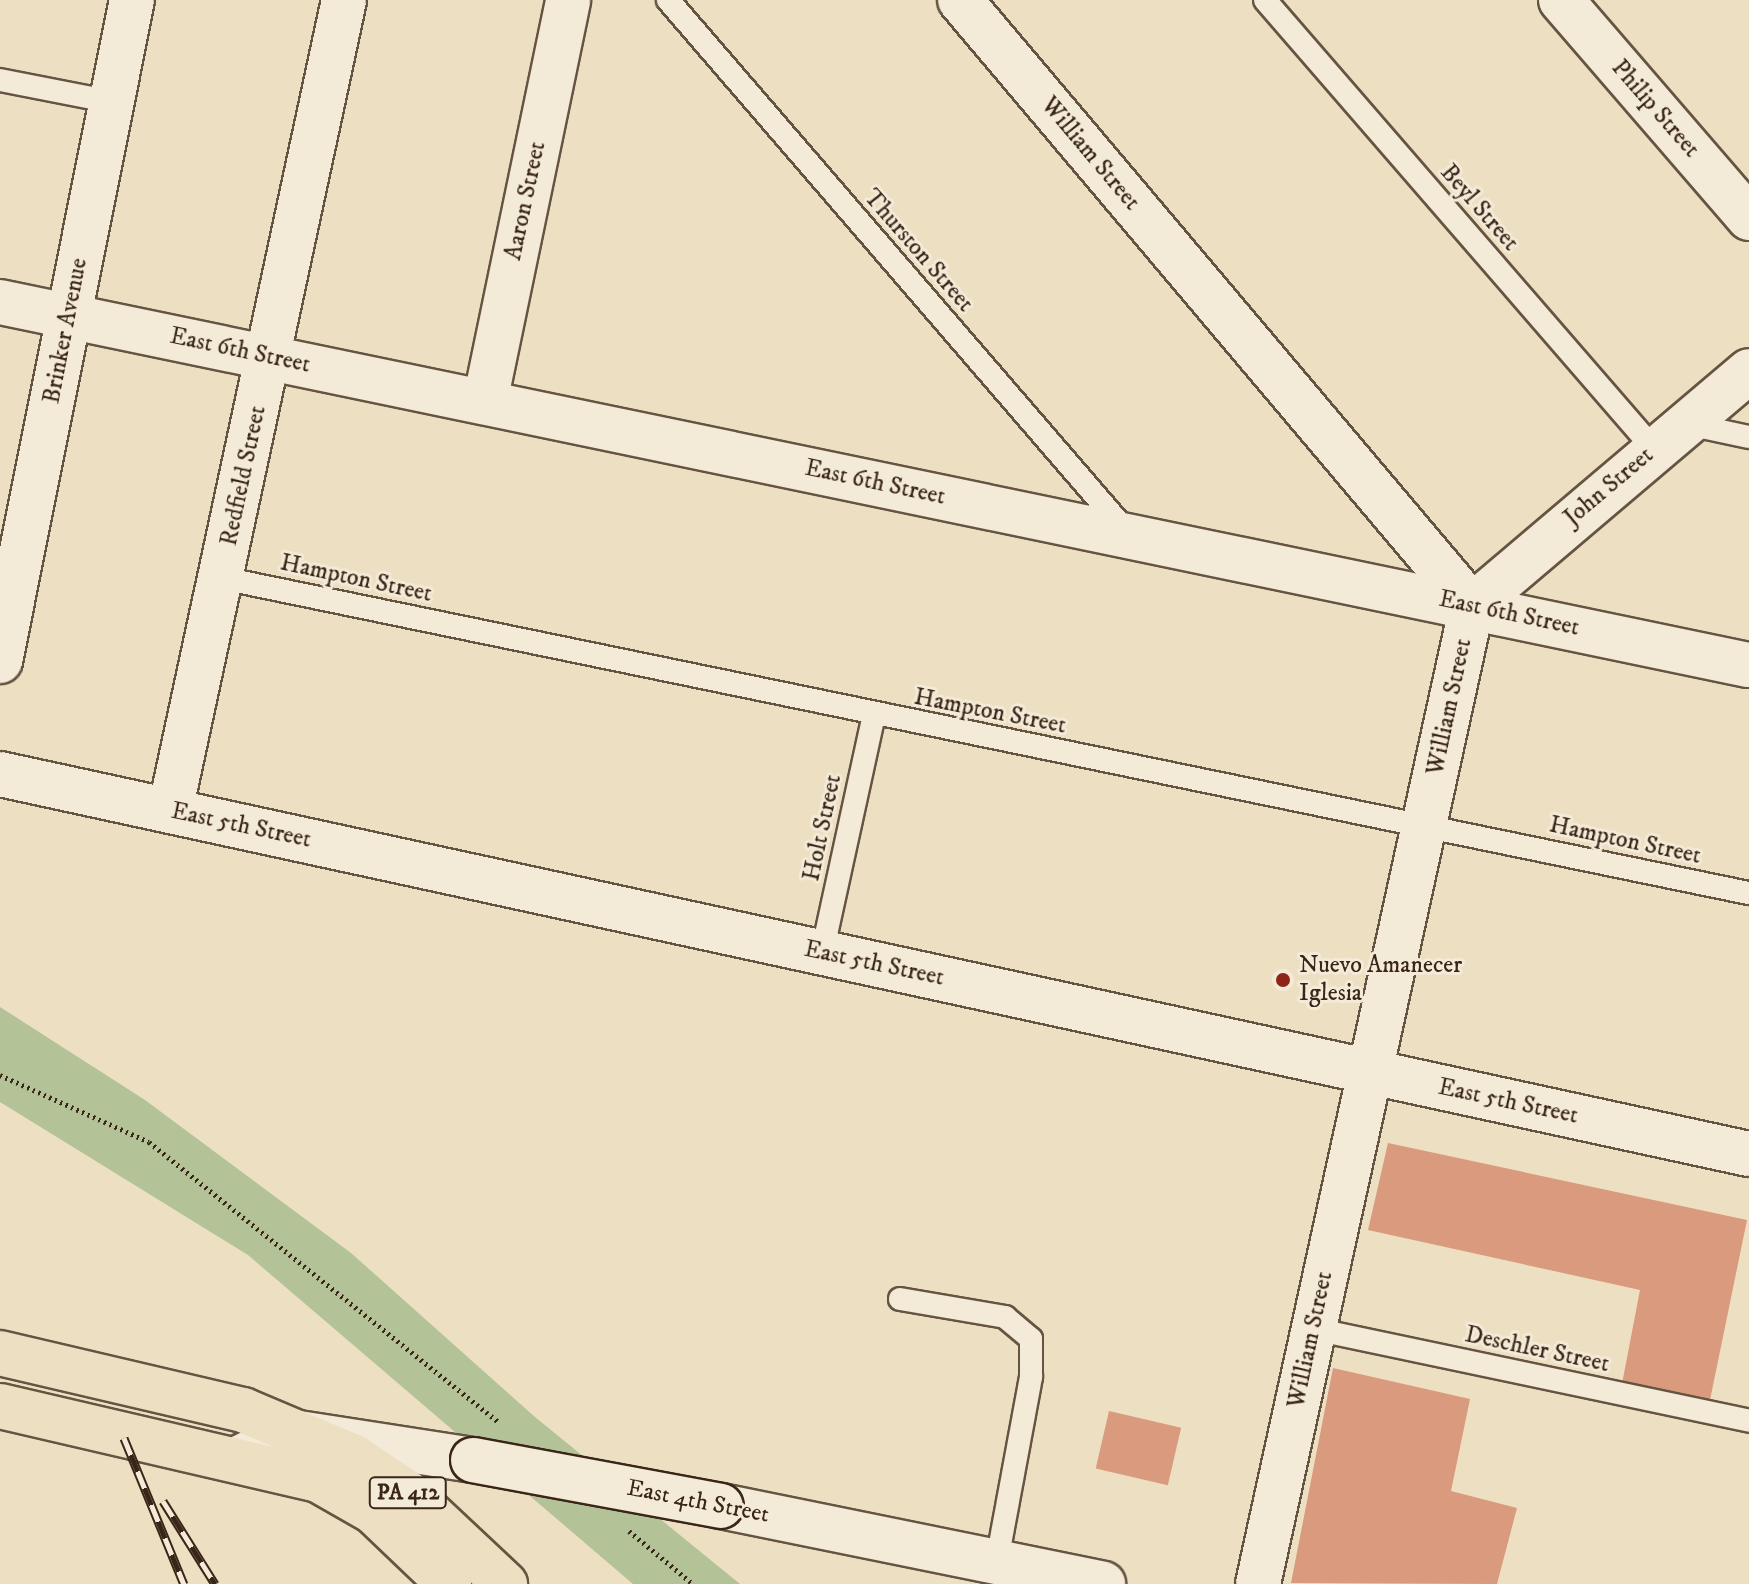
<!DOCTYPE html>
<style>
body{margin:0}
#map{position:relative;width:1749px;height:1584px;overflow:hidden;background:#ecdfc2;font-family:"IM FELL DW Pica",serif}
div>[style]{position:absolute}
.green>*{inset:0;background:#b3c397}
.building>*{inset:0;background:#d99a7d;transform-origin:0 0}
.path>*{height:5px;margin-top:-2.5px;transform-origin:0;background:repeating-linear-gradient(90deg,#3a2618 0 2px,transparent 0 6px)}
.roads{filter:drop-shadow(2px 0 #665442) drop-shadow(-2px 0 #665442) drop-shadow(0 2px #665442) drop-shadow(0 -2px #665442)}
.service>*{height:22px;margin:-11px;padding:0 11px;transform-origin:11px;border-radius:11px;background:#f3ead7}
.minor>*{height:44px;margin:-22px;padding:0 22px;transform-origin:22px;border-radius:22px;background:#f3ead7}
.secondary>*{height:44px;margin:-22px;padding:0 22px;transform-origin:22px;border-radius:22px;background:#f3ead7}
.trunk>*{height:44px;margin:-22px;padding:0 22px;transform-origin:22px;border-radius:22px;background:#ecdfc2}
.rail>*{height:9px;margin-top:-4.5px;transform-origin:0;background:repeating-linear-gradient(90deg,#f3ead7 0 18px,#3a2618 0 36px);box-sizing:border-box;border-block:2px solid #3a2618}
.bridges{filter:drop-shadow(2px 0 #3a2618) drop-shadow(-2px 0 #3a2618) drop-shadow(0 2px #3a2618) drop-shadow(0 -2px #3a2618)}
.secondary-bridge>*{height:44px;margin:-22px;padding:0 22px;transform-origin:22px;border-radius:22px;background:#f3ead7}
.dots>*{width:22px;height:22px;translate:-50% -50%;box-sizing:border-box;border:4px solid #f3ead7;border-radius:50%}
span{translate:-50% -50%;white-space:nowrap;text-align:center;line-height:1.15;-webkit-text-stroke:6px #f3ead7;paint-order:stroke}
.shield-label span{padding:2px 6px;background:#f3ead7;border:2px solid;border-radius:6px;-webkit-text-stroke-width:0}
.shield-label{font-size:22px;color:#3a2618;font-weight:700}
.street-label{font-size:24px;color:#3a2618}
.poi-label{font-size:24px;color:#3a2618}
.left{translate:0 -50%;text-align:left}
</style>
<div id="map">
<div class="green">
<i style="clip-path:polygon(0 1007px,145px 1100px,351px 1253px,535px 1417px,740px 1584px,633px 1584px,248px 1255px,0 1102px)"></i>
</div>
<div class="building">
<i style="clip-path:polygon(1388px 1143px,1747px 1220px,1710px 1400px,1622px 1384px,1640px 1290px,1368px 1230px)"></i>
<i style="clip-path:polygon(1333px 1368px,1470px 1399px,1451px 1491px,1517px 1508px,1497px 1584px,1291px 1583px)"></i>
<i style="left:1109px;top:1411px;width:74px;height:59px;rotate:13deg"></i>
</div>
<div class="path">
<i style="left:0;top:1075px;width:163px;rotate:24.2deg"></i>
<i style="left:149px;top:1142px;width:447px;rotate:38.7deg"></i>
<i style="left:629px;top:1531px;width:83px;rotate:39.6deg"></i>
</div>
<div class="roads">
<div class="service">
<i style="left:668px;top:0;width:701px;rotate:49.22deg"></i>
<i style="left:1265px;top:0;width:594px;rotate:49.1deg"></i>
<i style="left:0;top:80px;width:114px;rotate:11.1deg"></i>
<i style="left:1688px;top:424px;width:62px;rotate:12deg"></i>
<i style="left:222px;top:578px;width:1559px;rotate:11.66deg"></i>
<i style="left:822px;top:953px;width:244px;rotate:-77.7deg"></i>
<i style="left:900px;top:1299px;width:107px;rotate:9.7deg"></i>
<i style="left:1005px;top:1317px;width:34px;rotate:40deg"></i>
<i style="left:1031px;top:1339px;width:38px;rotate:90deg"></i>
<i style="left:1031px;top:1377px;width:186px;rotate:100.5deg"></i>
<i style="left:1314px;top:1329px;width:445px;rotate:11.9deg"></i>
</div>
<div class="minor">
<i style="left:960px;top:0;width:793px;rotate:49.81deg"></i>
<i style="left:1561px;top:0;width:288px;rotate:49.2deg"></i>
<i style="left:0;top:302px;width:1786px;rotate:11.73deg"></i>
<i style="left:485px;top:402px;width:410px;rotate:-78.3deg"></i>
<i style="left:1472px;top:606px;width:363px;rotate:-40.3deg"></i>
<i style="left:0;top:661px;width:674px;rotate:-78.71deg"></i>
<i style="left:0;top:774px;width:1790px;rotate:12.26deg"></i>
<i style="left:170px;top:811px;width:829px;rotate:-77.89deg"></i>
<i style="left:1258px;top:1584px;width:1001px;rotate:-77.66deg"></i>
</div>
<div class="secondary">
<i style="left:239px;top:1458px;width:59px;rotate:-26.1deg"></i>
<i style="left:292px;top:1432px;width:183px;rotate:8.8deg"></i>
<i style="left:721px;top:1506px;width:390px;rotate:11.5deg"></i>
</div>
<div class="trunk">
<i style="left:0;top:1353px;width:250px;rotate:13.2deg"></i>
<i style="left:243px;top:1410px;width:121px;rotate:22.9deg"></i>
<i style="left:354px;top:1457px;width:66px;rotate:33.9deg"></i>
<i style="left:409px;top:1494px;width:132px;rotate:43.2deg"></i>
<i style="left:0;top:1406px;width:326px;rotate:13.1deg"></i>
<i style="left:318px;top:1480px;width:64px;rotate:29.7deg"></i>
<i style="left:374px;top:1512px;width:104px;rotate:43.8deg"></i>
</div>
</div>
<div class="rail">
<i style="left:124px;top:1438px;width:158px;rotate:67.7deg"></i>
<i style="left:163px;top:1501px;width:98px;rotate:57.9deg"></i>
</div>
<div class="bridges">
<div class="secondary-bridge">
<i style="left:473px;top:1460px;width:252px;rotate:10.5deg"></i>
</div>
</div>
<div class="dots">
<i style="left:1283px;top:980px;background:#8f2418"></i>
</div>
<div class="shield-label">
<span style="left:408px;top:1493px">PA 412</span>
</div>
<div class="street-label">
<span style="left:1655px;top:109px;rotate:49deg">Philip Street</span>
<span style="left:1090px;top:154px;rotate:50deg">William Street</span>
<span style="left:526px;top:201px;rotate:-78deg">Aaron Street</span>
<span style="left:1479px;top:208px;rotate:49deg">Beyl Street</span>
<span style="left:918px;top:251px;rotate:49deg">Thurston Street</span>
<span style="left:66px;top:331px;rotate:-79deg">Brinker Avenue</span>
<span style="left:240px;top:351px;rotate:12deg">East 6th Street</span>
<span style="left:244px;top:476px;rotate:-78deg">Redfield Street</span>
<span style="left:875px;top:483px;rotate:12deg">East 6th Street</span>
<span style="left:1609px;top:487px;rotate:-40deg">John Street</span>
<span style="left:356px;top:579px;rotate:12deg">Hampton Street</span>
<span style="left:1509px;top:614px;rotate:12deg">East 6th Street</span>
<span style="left:1450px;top:707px;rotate:-78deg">William Street</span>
<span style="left:990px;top:712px;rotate:11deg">Hampton Street</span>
<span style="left:241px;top:826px;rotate:12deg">East 5th Street</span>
<span style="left:823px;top:828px;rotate:-78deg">Holt Street</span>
<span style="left:1625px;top:841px;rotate:12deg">Hampton Street</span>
<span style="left:874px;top:964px;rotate:12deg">East 5th Street</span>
<span style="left:1508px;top:1102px;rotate:12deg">East 5th Street</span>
<span style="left:1311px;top:1340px;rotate:-78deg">William Street</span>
<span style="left:1537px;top:1350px;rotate:12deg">Deschler Street</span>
<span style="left:698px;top:1502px;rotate:11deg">East 4th Street</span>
</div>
<div class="poi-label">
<span class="left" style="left:1299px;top:980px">Nuevo Amanecer<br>Iglesia</span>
</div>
</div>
